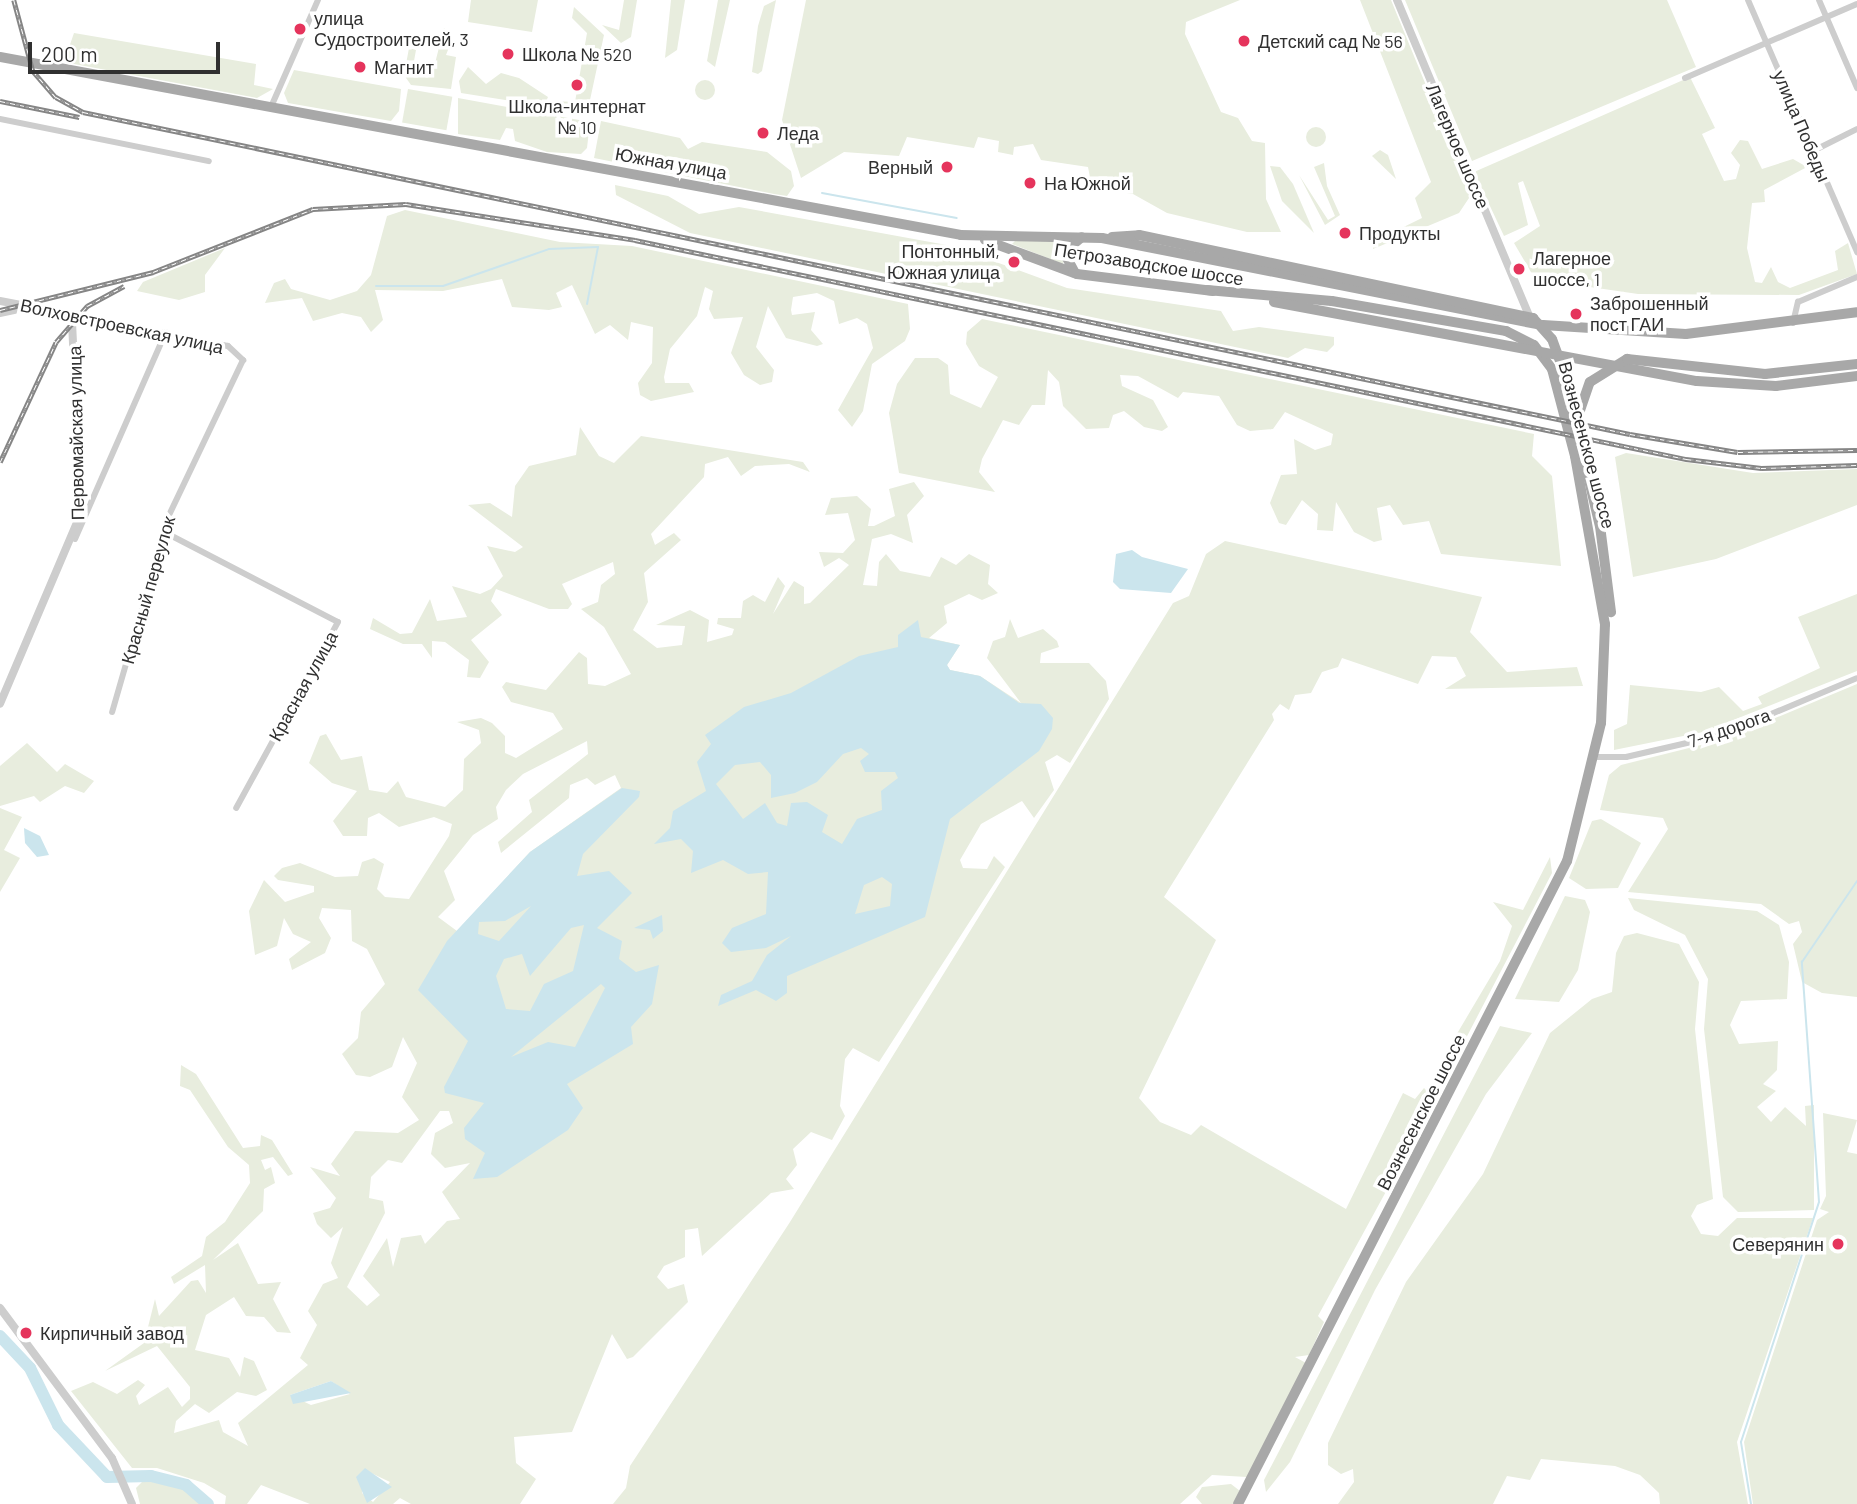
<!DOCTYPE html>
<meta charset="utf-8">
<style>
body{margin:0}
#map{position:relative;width:1857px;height:1504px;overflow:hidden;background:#fff;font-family:Barlow,sans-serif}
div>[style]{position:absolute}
.green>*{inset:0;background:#e8edde;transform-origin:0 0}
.round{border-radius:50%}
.water>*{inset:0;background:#cbe5ed}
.stream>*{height:2px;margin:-1px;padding:0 1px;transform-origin:1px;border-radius:1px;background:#cbe5ed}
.river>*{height:12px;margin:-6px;padding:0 6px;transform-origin:6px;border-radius:6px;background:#cbe5ed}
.minor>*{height:6px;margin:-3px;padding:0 3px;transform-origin:3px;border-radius:3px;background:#cdcdcd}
.tertiary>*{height:8px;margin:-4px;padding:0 4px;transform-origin:4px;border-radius:4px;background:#cdcdcd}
.primary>*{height:10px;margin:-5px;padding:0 5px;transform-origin:5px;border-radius:5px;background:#a8a8a8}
.rail>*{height:4.5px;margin-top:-2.25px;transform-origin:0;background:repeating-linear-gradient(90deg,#fff 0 5px,#858585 0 10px);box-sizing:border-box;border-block:2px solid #858585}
.dots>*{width:19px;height:19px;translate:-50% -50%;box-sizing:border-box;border:4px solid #fff;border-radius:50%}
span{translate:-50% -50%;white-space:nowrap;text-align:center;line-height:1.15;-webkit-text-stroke:7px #fff;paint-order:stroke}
.poi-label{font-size:18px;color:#303030}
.left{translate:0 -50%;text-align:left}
.right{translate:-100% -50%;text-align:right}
.street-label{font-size:18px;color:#303030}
.scale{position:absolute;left:28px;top:42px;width:192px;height:32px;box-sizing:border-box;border:4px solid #303030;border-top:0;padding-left:9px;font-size:21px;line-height:24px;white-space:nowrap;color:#303030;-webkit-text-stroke:5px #fff;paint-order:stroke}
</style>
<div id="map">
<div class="green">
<i style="clip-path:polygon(471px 0,538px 0,532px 32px,468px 22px)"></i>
<i style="clip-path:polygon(624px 0,637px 0,631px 37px,621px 43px,602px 25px,619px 30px)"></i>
<i style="clip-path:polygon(671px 0,685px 0,677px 50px,665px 58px)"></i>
<i style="clip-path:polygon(718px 0,730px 0,715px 67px,707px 61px)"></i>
<i style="clip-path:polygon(776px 0,762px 71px,758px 74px,752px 72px,758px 26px,764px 6px)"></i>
<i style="clip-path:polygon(806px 0,1240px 0,1186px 22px,1185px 34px,1221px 112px,1238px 118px,1252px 141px,1265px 143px,1266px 199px,1281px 232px,1247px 232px,1167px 213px,1133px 194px,1092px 188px,1088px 167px,1041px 160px,1033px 144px,1014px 147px,1013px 155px,998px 152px,999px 141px,978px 137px,974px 148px,907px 137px,899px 156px,844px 152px,801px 178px,782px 120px)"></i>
<i style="clip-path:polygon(1360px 0,1391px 0,1471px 195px,1459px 213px,1373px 249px,1373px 242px,1422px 218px,1415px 198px,1431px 182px)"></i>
<i style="clip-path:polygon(1405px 0,1667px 0,1696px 67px,1472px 161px)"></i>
<i style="clip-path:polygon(574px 7px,604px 35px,590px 100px,575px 109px,552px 101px,575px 102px,587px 33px,572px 18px)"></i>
<i style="clip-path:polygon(444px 28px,453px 37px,446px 55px,456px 57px,451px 89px,411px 85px,404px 75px,409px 48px,416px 50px,412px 72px,432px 75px)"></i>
<i style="clip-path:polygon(74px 33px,256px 64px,254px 85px,273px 89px,257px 98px,74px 64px,65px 59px)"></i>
<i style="clip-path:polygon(468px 67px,486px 84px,501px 73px,519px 78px,548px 97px,544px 106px,461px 93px,459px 81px)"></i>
<i style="clip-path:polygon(294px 70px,401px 89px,399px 111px,391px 121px,288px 103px,284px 93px)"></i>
<i style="clip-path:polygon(1690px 77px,1715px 128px,1702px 134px,1724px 181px,1736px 179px,1740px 165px,1731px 153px,1740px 140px,1748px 141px,1762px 169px,1793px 159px,1807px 167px,1764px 190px,1765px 202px,1752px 203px,1747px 248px,1755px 282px,1762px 283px,1771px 267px,1778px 282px,1790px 288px,1838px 270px,1835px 251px,1848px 243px,1857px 274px,1799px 295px,1638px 294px,1535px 279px,1514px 243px,1540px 226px,1523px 181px,1518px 183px,1528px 225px,1504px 236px,1474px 172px)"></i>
<i class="round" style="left:695px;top:80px;width:20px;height:20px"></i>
<i style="left:408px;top:89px;width:45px;height:34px;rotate:10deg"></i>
<i style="clip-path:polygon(458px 98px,590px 122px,587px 148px,581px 154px,547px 152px,515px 141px,513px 129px,506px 128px,500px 140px,458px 134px)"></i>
<i style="clip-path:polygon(601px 121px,680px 138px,688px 149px,702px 142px,767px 152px,791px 171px,794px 186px,787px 196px,774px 194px,594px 158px)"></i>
<i class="round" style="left:1306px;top:127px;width:20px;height:20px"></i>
<i style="clip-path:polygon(1380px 150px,1388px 155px,1396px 179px,1372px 156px)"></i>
<i style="clip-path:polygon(1324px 163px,1327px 186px,1340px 215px,1325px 225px,1299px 175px,1328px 220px,1335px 216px,1314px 167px)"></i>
<i style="clip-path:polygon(1270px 166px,1280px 167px,1293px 184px,1314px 233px,1282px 201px)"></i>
<i style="clip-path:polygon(615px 185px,668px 196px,699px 214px,739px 207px,952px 246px,1067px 288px,1221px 311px,1233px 331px,1259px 327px,1334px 337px,1334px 345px,1327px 352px,1305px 348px,1288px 358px,690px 233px,616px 195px)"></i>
<i style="clip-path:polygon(405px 210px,560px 242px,632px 246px,908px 304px,910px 329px,905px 341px,872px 364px,863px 411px,852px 427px,838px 410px,873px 348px,867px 324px,857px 318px,839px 324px,834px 301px,817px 293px,793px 297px,791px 310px,792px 315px,815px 312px,811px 330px,823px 344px,817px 346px,786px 338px,768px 306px,756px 347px,774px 370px,772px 382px,760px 385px,744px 375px,731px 353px,743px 317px,714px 319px,709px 309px,713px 291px,705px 287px,697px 316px,670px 349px,664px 377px,665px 383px,689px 383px,694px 392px,651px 401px,640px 395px,638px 383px,652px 363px,653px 327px,631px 322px,628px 340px,610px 325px,595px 334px,572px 285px,556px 293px,562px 307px,549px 310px,512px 307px,502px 279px,443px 291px,375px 290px,383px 320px,371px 332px,361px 317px,342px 313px,313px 321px,302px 298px,265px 303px,274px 283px,285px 279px,291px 289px,330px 300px,357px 291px,371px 275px,387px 216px)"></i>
<i style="clip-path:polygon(1068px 240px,1063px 264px,1012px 244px,1015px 241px)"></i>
<i style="clip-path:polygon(225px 248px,205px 275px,205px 292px,179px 300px,137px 291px,143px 282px)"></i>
<i style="clip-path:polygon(982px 319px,1534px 434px,1532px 456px,1552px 476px,1561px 566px,1441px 554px,1429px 521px,1403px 525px,1390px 505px,1377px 508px,1382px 540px,1374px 542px,1354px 532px,1336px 502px,1333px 531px,1317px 530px,1318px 514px,1302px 500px,1286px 525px,1279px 523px,1270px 503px,1281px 475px,1297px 474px,1294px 439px,1315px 450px,1331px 445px,1333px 434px,1285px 412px,1273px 429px,1250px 431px,1237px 425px,1219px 396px,1183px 392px,1178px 398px,1138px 376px,1120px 375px,1122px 386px,1153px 400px,1168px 427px,1162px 431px,1144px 427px,1124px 411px,1113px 415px,1109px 428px,1086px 429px,1063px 406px,1059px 382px,1048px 370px,1045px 405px,1032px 405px,1019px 425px,1003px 420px,982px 459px,979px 472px,995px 492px,899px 473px,889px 413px,897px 384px,915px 358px,938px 358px,948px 365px,950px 394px,981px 408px,998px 377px,979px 366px,966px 344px,967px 332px)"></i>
<i style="clip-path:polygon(evenodd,580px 427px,599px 456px,614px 463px,641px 436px,803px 462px,810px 472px,789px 464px,755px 466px,741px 476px,728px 457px,705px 464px,704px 477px,651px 534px,655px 545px,674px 533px,681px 540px,644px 573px,648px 602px,633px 630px,657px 648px,682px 645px,685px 626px,656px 625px,690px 610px,709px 620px,707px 642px,732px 635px,734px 629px,717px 624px,718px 618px,741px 618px,743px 601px,753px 595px,765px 602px,778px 577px,785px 586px,773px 614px,794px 581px,804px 587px,804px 604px,810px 603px,849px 565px,839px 558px,824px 567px,819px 552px,843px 553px,855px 540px,848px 513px,825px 515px,831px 498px,857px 496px,871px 509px,868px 526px,874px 526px,895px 516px,889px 489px,914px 482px,924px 496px,907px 515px,913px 543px,891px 534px,872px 539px,863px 585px,877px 586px,879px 562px,886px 554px,900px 571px,930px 577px,941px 557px,956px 565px,969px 554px,990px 565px,988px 584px,998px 593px,982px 600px,969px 594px,944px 606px,947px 623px,929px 638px,960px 645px,947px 665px,950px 670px,980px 676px,1021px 703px,987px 658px,993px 641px,1005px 637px,1010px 619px,1018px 638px,1043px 629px,1057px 641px,1059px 647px,1041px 653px,1040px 663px,1089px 663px,1106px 681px,1109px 699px,1070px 763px,1057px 755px,1045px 762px,1054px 790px,1034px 818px,1022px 801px,981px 824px,960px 860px,963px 868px,987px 869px,994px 856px,1005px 867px,879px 1062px,853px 1048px,845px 1059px,840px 1106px,845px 1116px,832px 1140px,811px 1132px,793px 1149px,797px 1165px,786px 1179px,794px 1189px,771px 1193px,702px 1256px,698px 1228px,685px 1230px,685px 1257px,664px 1266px,657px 1277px,668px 1289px,684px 1284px,688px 1302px,633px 1357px,627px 1359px,612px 1334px,572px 1432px,514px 1437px,516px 1463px,536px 1479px,520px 1504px,411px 1504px,400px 1498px,393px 1504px,310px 1504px,261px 1485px,247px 1504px,225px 1504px,226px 1496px,204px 1483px,157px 1468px,132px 1468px,71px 1391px,93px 1382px,117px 1394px,138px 1380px,145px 1385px,136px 1396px,139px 1405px,168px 1387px,182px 1407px,190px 1399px,190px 1387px,157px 1346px,105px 1371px,144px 1343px,155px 1299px,159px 1316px,191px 1281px,198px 1280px,206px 1293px,205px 1265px,174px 1284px,171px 1277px,202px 1256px,206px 1237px,225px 1222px,250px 1183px,249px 1165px,228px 1147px,190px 1090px,180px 1086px,181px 1065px,196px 1074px,243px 1148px,260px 1146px,261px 1135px,272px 1140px,293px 1174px,288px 1176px,273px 1157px,261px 1160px,265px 1170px,271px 1167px,275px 1183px,264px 1189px,263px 1211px,213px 1260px,238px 1243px,258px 1284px,281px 1282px,273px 1299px,291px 1333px,277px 1332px,264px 1317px,246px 1316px,234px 1297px,206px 1315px,195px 1350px,229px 1358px,240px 1377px,244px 1357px,254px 1361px,267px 1390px,256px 1396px,237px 1392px,209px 1413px,195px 1404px,176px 1421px,174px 1433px,219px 1420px,223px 1432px,248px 1446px,238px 1423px,308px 1365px,300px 1358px,317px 1325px,308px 1311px,323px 1284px,338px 1278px,331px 1263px,343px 1227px,331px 1238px,317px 1224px,313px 1213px,330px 1208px,336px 1198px,310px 1167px,340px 1176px,331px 1164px,355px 1131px,398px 1133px,419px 1120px,402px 1097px,417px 1063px,403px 1037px,392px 1067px,370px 1077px,356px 1075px,342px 1054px,358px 1038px,361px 1012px,385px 984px,367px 949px,352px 941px,351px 910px,322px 908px,319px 918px,331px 938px,325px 953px,292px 970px,289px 959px,311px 942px,293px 934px,284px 918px,277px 946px,255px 955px,249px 911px,264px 880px,285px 902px,314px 892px,314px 886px,278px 880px,274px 876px,282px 868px,300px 863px,335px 877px,358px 876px,362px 862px,374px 858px,384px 864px,377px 889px,385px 897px,409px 899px,449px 836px,452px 824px,434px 817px,399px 827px,379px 813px,368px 818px,367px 836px,343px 836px,333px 821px,357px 791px,332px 783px,309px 763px,320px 736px,326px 734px,341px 760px,362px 756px,369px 790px,387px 793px,398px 781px,406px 797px,445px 807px,463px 790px,464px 759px,481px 743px,479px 730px,457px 722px,481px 718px,492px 723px,505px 736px,505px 753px,516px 758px,563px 729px,553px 713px,511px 702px,502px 687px,506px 682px,546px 690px,579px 652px,587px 658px,588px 684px,605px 686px,631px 674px,604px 627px,581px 609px,598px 602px,601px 585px,615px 574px,613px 562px,562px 584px,572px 604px,568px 609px,549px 609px,496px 589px,491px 601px,502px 615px,471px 640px,489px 662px,480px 678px,467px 677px,469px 660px,445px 642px,432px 641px,432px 658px,422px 644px,403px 644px,370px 629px,373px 618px,400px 634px,412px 633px,430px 599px,437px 621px,467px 617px,452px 586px,480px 594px,491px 589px,503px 576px,487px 546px,515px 552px,523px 547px,468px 505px,490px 503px,512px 517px,515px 486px,529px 466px,576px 455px,580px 427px,587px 741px,588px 754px,529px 800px,532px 812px,498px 842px,501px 853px,569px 798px,570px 785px,587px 778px,595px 785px,615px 775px,621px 788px,530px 852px,457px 931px,438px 917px,455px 900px,444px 871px,473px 835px,498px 819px,496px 807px,506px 790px,523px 774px,587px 741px,580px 427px,440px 1111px,449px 1111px,453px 1123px,435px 1133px,431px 1154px,445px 1168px,470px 1163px,442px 1192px,460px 1219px,447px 1221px,425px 1244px,421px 1235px,401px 1238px,393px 1267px,387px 1238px,363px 1276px,380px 1295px,367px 1306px,347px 1287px,385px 1213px,383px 1201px,369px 1198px,371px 1177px,388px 1160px,402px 1163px,440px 1111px,580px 427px,331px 1381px,350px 1394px,311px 1405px,290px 1395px,331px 1381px,580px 427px,369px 1472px,390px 1482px,373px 1502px,362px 1493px,369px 1472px)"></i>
<i style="clip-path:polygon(1626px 453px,1753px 473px,1857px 469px,1857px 505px,1716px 559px,1633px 577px,1615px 457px)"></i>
<i style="clip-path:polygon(1225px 541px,1482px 597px,1470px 632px,1507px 672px,1577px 667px,1583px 686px,1445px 689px,1466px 676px,1456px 657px,1432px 656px,1418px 684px,1342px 658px,1338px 667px,1322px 672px,1311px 693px,1295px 695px,1289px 710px,1280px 704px,1272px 714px,1274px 720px,1164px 897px,1216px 940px,1139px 1098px,1160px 1122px,1191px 1135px,1201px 1125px,1346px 1209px,1403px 1093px,1415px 1099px,1424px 1088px,1436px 1100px,1318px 1316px,1324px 1322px,1309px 1355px,1295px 1357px,1306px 1363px,1247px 1477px,1212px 1475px,1180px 1504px,613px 1504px,626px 1488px,630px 1466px,790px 1222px,1173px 603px,1189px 596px,1206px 554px)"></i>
<i style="clip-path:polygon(1857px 594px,1857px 671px,1703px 732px,1614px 750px,1614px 730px,1627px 724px,1630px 685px,1701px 692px,1719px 687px,1743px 711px,1762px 704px,1758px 697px,1820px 668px,1798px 617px)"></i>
<i style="clip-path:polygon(1857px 684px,1857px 997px,1822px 993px,1802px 982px,1793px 944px,1802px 932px,1799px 921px,1789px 924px,1761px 904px,1628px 892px,1668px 829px,1663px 818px,1600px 810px,1609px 775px,1621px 765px,1725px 739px)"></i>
<i style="clip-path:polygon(27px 743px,57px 772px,65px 764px,94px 781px,84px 793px,65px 786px,40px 802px,34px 796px,0 806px,0 766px)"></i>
<i style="clip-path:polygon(0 808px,22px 817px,4px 850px,20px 858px,0 892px)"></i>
<i style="clip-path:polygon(1601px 819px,1641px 843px,1618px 888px,1586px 889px,1569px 878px,1592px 821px)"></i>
<i style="clip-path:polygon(1550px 857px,1552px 873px,1451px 1067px,1445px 1054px,1500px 961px,1512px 926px,1493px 902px,1523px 910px)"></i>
<i style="clip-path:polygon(1565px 896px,1585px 900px,1590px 912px,1578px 970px,1559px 1002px,1515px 999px)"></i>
<i style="clip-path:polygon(1628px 898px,1757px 911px,1779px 925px,1789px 962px,1787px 999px,1741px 1001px,1730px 1025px,1739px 1044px,1778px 1041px,1777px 1070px,1763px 1084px,1776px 1091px,1757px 1107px,1771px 1122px,1785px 1107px,1806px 1126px,1805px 1106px,1814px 1105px,1814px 1210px,1738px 1212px,1723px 1197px,1704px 1029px,1708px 979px,1685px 935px,1634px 910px)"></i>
<i style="clip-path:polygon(1637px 933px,1679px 944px,1699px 982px,1695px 1029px,1713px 1199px,1697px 1205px,1691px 1216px,1701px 1234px,1718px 1236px,1737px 1218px,1813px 1218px,1737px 1442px,1748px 1504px,1660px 1504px,1659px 1493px,1640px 1475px,1615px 1466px,1541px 1459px,1530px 1480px,1507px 1476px,1493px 1504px,1338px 1504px,1354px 1482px,1353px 1469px,1341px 1474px,1328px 1465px,1328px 1443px,1406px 1282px,1483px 1174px,1550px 1033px,1592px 999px,1612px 992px,1616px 953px,1624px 936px)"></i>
<i style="clip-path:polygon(1500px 1026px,1532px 1033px,1486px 1094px,1375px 1290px,1290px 1462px,1266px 1492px,1264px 1480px)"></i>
<i style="clip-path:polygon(1823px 1113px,1857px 1120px,1847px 1152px,1857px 1154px,1857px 1504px,1753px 1504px,1744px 1442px,1817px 1220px,1829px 1212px,1820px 1209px,1826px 1196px)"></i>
<i style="clip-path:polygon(144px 1480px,188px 1490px,200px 1504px,140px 1504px,136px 1488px)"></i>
<i style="clip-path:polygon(1231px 1484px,1240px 1491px,1233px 1504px,1202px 1504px,1196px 1497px,1202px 1487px)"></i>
</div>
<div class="water">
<i style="clip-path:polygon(1132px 550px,1142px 557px,1188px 569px,1171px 593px,1120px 589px,1113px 582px,1116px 554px)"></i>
<i style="clip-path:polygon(evenodd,918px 620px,921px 637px,960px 645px,947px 665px,950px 670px,980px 676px,1019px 703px,1041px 704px,1053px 718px,1052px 729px,1039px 751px,950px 819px,925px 917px,787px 976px,787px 993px,776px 1001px,756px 990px,718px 1006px,721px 995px,752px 981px,767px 955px,791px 936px,766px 948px,731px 952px,722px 943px,732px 928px,766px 914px,768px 872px,748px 874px,723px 860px,691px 873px,693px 851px,681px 839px,654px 844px,670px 828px,673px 811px,706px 791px,697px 762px,711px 744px,705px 735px,744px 707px,791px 693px,859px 656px,898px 647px,898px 635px,918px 620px,861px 748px,869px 754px,860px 761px,865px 772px,895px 772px,898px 778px,881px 791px,882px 810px,857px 819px,842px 844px,822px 832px,828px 815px,807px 802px,791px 803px,787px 826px,777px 823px,765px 803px,743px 819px,716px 784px,735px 765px,760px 762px,771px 775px,771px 798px,795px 793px,817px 782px,843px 754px,861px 748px,918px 620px,882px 877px,892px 884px,890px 906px,855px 914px,864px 885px,882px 877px)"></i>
<i style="clip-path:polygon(evenodd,622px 788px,640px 791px,639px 797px,583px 854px,577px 876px,609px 871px,632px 893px,597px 928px,622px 941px,619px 959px,636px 972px,659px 965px,652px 1004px,631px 1027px,633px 1044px,567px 1084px,583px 1108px,568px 1130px,497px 1177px,473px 1179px,485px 1153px,465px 1139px,464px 1128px,484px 1103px,445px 1093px,444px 1087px,468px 1041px,418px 990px,447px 941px,530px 852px,622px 788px,531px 906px,499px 941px,478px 934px,479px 922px,505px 921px,531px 906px,622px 788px,584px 925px,573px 971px,544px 984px,530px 1011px,506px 1009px,496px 976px,504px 959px,522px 954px,530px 976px,571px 928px,584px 925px,622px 788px,601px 984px,605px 988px,575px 1047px,548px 1042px,511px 1057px,601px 984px)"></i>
<i style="clip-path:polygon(24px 828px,40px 836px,49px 855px,37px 857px,25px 843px)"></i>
<i style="clip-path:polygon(662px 915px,663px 931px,653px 939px,650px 930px,634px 928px)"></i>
<i style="clip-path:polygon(331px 1381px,351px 1393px,293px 1404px,290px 1395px)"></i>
<i style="clip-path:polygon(365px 1468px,392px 1487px,367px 1503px,356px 1477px)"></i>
</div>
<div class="stream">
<i style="left:822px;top:193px;width:137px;rotate:10.5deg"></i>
<i style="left:376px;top:286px;width:67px"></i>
<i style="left:443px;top:286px;width:112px;rotate:-19.2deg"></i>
<i style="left:549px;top:249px;width:49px;rotate:-2.3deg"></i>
<i style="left:598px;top:247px;width:58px;rotate:100.9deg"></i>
<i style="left:1751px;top:1504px;width:63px;rotate:-99.2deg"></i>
<i style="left:1741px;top:1442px;width:252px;rotate:-72deg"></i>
<i style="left:1819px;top:1202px;width:241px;rotate:-94.1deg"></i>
<i style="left:1802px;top:962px;width:98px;rotate:-55.8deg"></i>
</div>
<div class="river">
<i style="left:0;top:1336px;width:44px;rotate:46.8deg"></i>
<i style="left:30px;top:1368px;width:64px;rotate:63.8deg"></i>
<i style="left:58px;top:1425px;width:71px;rotate:46.7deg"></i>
<i style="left:107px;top:1477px;width:44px;rotate:-1.3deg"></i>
<i style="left:151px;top:1476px;width:36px;rotate:14deg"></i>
<i style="left:186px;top:1485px;width:29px;rotate:41deg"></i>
</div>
<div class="minor">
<i style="left:1748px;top:0;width:275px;rotate:66.6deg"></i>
<i style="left:1819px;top:0;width:96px;rotate:66.6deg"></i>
<i style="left:1685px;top:78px;width:187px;rotate:-23.3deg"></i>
<i style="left:271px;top:107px;width:117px;rotate:-66.3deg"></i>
<i style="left:0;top:119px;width:213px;rotate:11.4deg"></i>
<i style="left:1813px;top:151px;width:49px;rotate:-26.6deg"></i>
<i style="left:0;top:314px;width:30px;rotate:-12deg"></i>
<i style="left:68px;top:314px;width:163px;rotate:11.3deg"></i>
<i style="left:228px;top:346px;width:21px;rotate:43deg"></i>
<i style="left:243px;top:360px;width:172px;rotate:115.5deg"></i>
<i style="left:169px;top:515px;width:205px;rotate:106.1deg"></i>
<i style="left:1793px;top:323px;width:22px;rotate:-77deg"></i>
<i style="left:1798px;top:302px;width:64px;rotate:-23deg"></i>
<i style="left:168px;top:534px;width:191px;rotate:27.4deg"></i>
<i style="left:338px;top:622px;width:212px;rotate:118.7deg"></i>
<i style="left:75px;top:539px;width:226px;rotate:-66.3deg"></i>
<i style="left:1595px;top:757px;width:31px"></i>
<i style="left:1626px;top:757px;width:98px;rotate:-13deg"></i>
<i style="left:1721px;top:735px;width:147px;rotate:-22.7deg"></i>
</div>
<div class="tertiary">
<i style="left:1397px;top:0;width:347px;rotate:67.3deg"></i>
<i style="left:0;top:301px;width:69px;rotate:10.8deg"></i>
<i style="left:68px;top:314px;width:9px;rotate:63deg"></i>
<i style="left:72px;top:322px;width:191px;rotate:87.3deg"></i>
<i style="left:81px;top:513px;width:207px;rotate:113deg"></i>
<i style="left:0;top:1308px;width:187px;rotate:53.3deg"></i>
<i style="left:112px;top:1458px;width:50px;rotate:66.5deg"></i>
</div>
<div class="primary">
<i style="left:0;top:57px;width:977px;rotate:10.49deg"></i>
<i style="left:961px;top:235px;width:141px;rotate:1.2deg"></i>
<i style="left:1102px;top:238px;width:449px;rotate:11.2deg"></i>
<i style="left:1543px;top:325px;width:143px;rotate:3.6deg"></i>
<i style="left:1686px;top:334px;width:172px;rotate:-7.3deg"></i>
<i style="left:1112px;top:237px;width:27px;rotate:-4deg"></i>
<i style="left:1139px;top:235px;width:403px;rotate:11.9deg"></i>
<i style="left:1533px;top:318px;width:28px;rotate:48deg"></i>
<i style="left:1552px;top:339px;width:30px;rotate:70deg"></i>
<i style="left:1562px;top:367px;width:163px;rotate:76.6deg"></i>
<i style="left:1600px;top:526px;width:87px;rotate:82.7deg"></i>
<i style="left:985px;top:240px;width:98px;rotate:20.3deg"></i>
<i style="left:1077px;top:274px;width:137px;rotate:7.1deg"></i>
<i style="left:1075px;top:273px;width:24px;rotate:-118deg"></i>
<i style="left:1064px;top:252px;width:23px;rotate:-40deg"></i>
<i style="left:1207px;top:290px;width:125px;rotate:5deg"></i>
<i style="left:1332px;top:301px;width:177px;rotate:9.8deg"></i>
<i style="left:1506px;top:331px;width:31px;rotate:27deg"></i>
<i style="left:1534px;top:345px;width:30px;rotate:53deg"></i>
<i style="left:1552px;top:369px;width:90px;rotate:75.2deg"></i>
<i style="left:1575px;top:456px;width:171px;rotate:79.9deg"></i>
<i style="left:1605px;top:624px;width:99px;rotate:92.3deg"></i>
<i style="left:1601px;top:723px;width:142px;rotate:103.8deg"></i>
<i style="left:1567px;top:861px;width:722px;rotate:117.1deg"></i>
<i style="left:1274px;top:302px;width:430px;rotate:10.6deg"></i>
<i style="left:1697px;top:381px;width:79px;rotate:3.6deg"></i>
<i style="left:1776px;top:386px;width:82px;rotate:-7deg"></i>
<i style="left:1577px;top:419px;width:39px;rotate:-71deg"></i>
<i style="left:1590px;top:382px;width:44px;rotate:-31.9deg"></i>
<i style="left:1627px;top:359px;width:139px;rotate:6.2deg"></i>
<i style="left:1765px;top:374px;width:93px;rotate:-6.2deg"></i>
</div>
<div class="rail">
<i style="left:14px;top:0;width:73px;rotate:75deg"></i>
<i style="left:33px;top:71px;width:35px;rotate:49deg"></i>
<i style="left:56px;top:97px;width:31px;rotate:29deg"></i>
<i style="left:83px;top:112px;width:1580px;rotate:11.76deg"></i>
<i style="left:1630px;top:434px;width:109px;rotate:9.5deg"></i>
<i style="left:1738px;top:452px;width:119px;rotate:-1deg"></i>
<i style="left:0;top:101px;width:81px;rotate:11.4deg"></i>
<i style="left:0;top:310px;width:158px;rotate:-13.9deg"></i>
<i style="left:153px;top:272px;width:172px;rotate:-21.5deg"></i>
<i style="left:313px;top:209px;width:93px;rotate:-3.1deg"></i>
<i style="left:406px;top:204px;width:232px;rotate:8.9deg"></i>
<i style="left:635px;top:240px;width:1074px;rotate:11.77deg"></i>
<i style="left:1686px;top:459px;width:76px;rotate:6.8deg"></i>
<i style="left:1761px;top:468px;width:96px;rotate:-1.8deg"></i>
<i style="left:0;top:462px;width:132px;rotate:-65deg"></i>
<i style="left:56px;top:342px;width:48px;rotate:-49.3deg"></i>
<i style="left:87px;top:306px;width:42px;rotate:-28.4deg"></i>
</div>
<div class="dots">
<i style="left:300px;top:29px;background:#e5345c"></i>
<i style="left:1244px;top:41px;background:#e5345c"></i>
<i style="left:508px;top:54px;background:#e5345c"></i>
<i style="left:360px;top:67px;background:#e5345c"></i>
<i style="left:577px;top:85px;background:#e5345c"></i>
<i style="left:763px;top:133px;background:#e5345c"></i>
<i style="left:947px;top:167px;background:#e5345c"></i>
<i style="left:1030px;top:183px;background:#e5345c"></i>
<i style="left:1345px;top:233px;background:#e5345c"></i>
<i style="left:1014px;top:262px;background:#e5345c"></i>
<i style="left:1519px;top:269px;background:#e5345c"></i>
<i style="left:1576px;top:314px;background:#e5345c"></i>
<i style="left:1838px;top:1244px;background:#e5345c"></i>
<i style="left:26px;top:1333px;background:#e5345c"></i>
</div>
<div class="poi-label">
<span class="left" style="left:314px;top:29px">улица<br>Судостроителей, 3</span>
<span class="left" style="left:1258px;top:41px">Детский сад № 56</span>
<span class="left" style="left:522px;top:54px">Школа № 520</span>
<span class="left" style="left:374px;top:67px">Магнит</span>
<span style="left:577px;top:117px">Школа-интернат<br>№ 10</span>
<span class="left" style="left:777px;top:133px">Леда</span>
<span class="right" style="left:933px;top:167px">Верный</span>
<span class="left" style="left:1044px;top:183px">На Южной</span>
<span class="left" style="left:1359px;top:233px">Продукты</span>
<span class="right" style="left:1000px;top:262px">Понтонный,<br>Южная улица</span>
<span class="left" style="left:1533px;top:269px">Лагерное<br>шоссе, 1</span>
<span class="left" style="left:1590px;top:314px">Заброшенный<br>пост ГАИ</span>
<span class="right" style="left:1824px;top:1244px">Северянин</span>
<span class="left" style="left:40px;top:1333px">Кирпичный завод</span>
</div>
<div class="street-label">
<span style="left:1802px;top:126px;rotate:67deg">улица Победы</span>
<span style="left:1458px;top:146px;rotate:67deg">Лагерное шоссе</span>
<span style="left:671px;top:163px;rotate:10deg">Южная улица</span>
<span style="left:1149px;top:264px;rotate:9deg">Петрозаводское шоссе</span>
<span style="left:122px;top:326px;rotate:12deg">Волховстроевская улица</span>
<span style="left:76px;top:433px;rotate:-91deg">Первомайская улица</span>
<span style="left:1587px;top:445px;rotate:75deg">Вознесенское шоссе</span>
<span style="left:148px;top:590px;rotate:-74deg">Красный переулок</span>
<span style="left:303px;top:686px;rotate:-61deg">Красная улица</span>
<span style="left:1729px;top:728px;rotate:-19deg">7-я дорога</span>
<span style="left:1421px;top:1112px;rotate:-63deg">Вознесенское шоссе</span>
</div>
<div class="scale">200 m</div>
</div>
